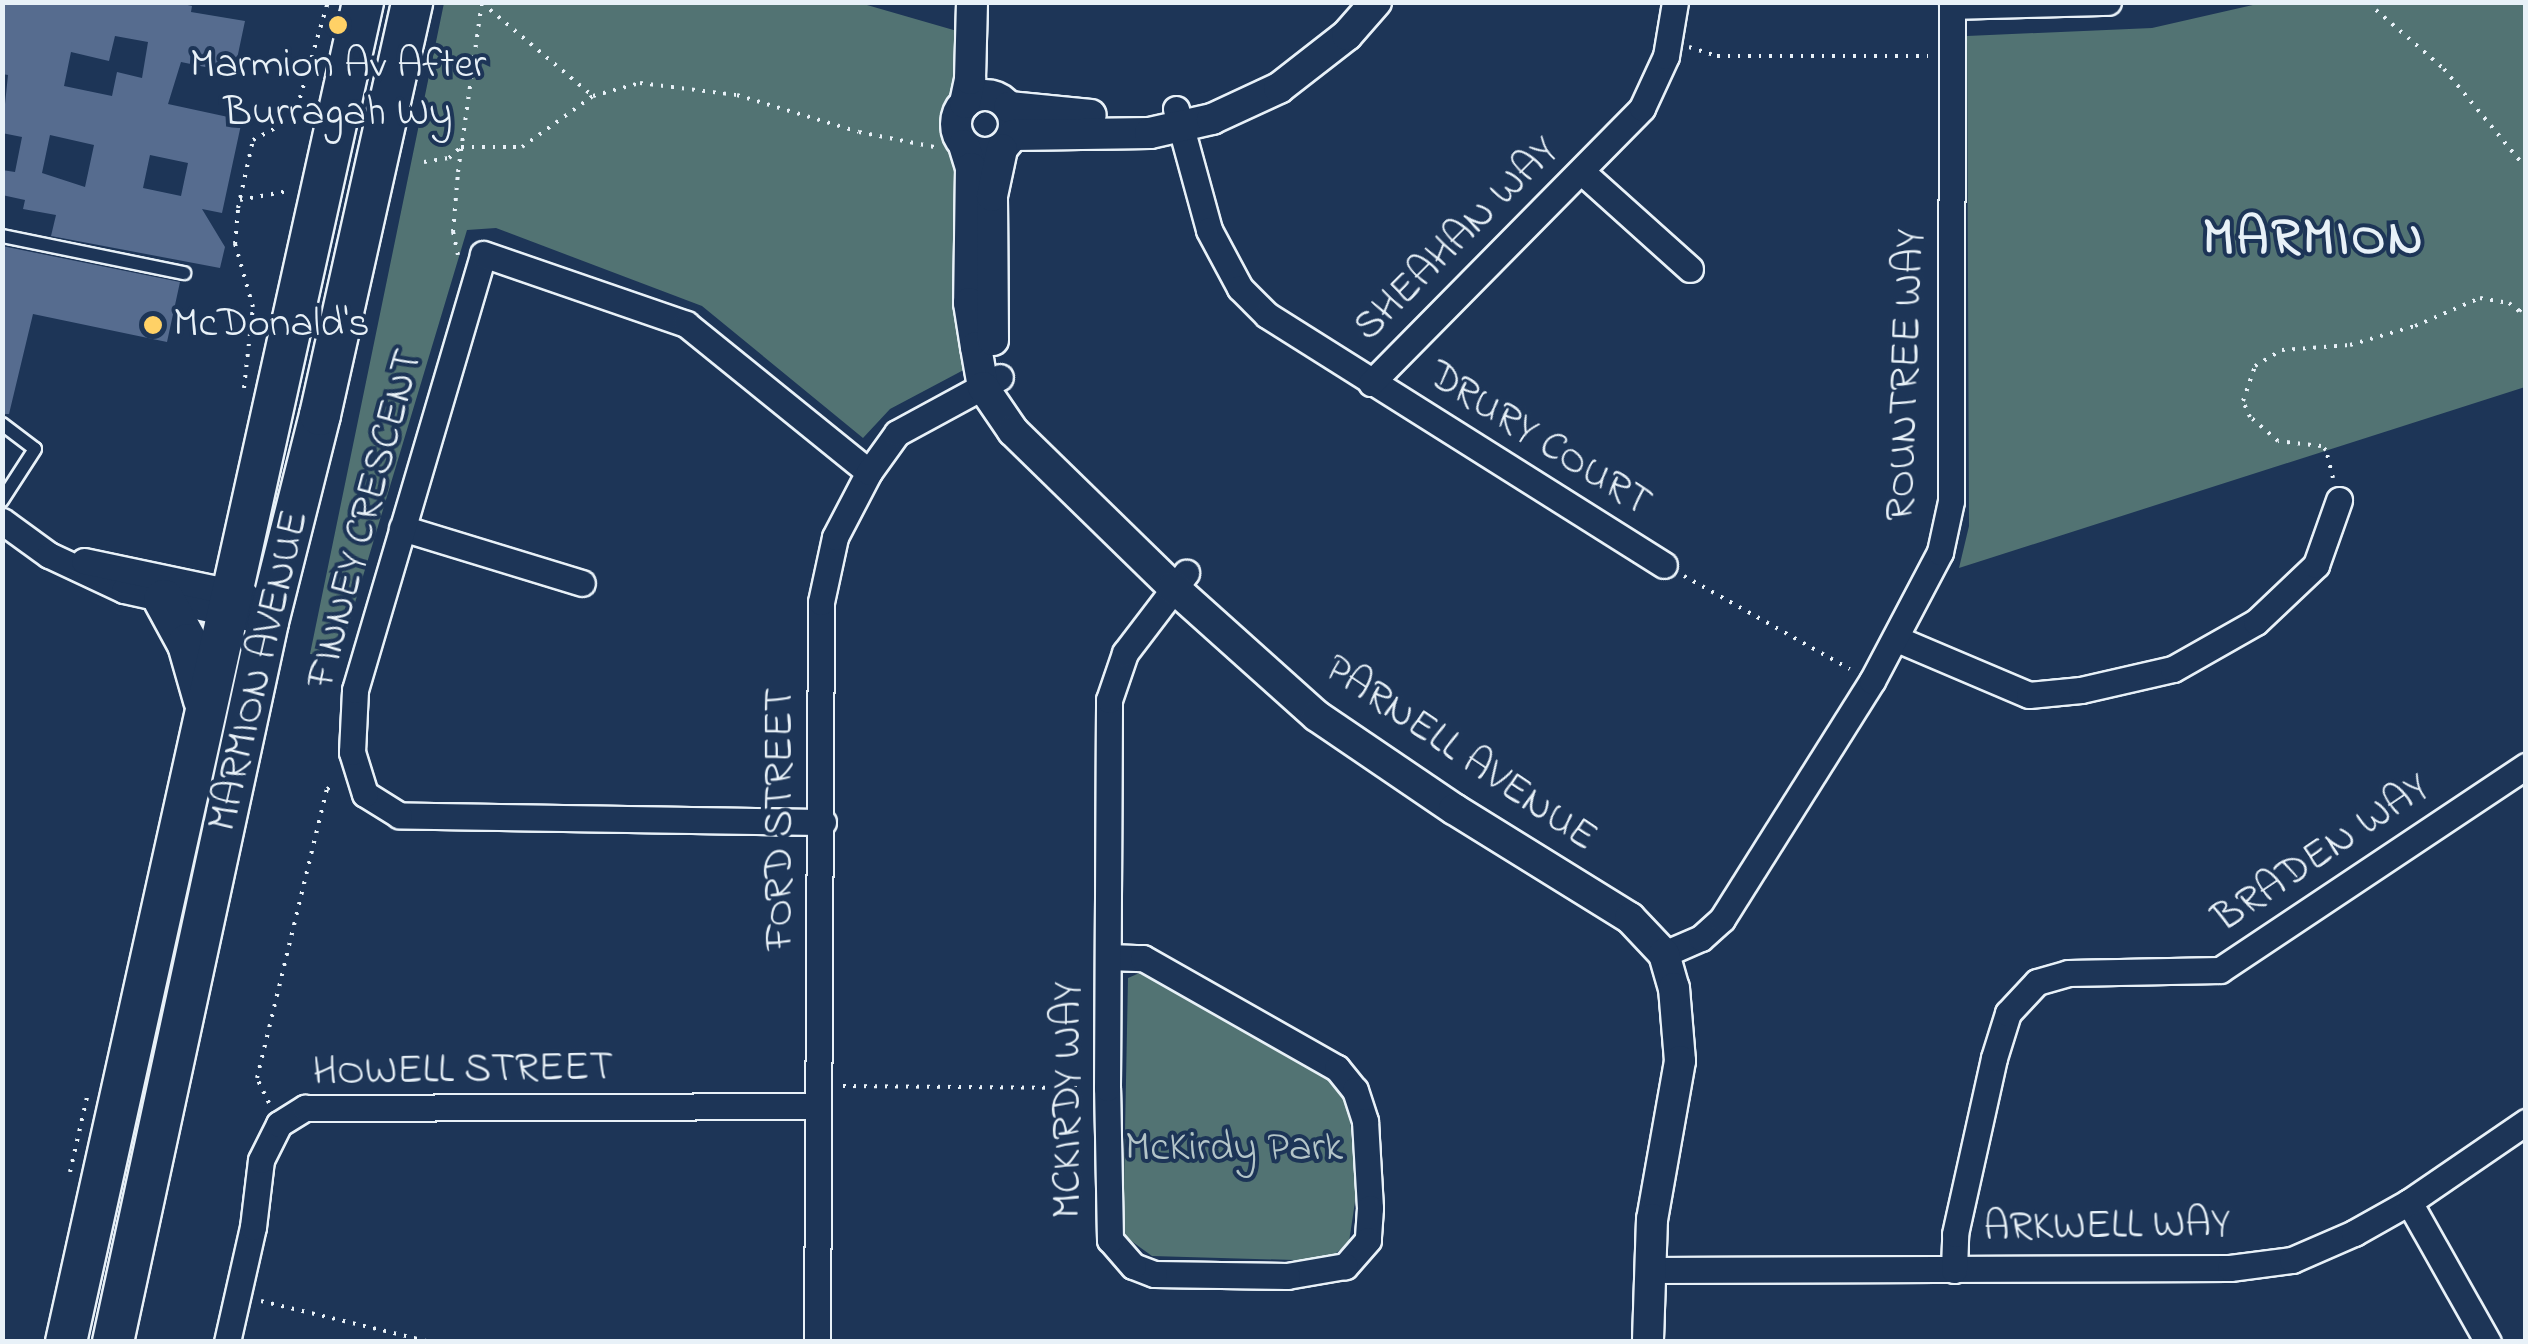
<!DOCTYPE html>
<style>
body{margin:0}
#map{position:relative;width:2528px;height:1344px;overflow:hidden;background:#1d3557;font-family:"Indie Flower",sans-serif}
div>[style]{position:absolute}
.green>*{inset:0;background:#527373}
.building>*{inset:0;background:#566c8f}
.path>*{height:4px;margin-top:-2px;transform-origin:0;background:repeating-linear-gradient(90deg,#e8f1f8 0 2.5px,transparent 0 10.5px)}
.roads{filter:drop-shadow(2px 0 #e8f1f8) drop-shadow(-2px 0 #e8f1f8) drop-shadow(0 2px #e8f1f8) drop-shadow(0 -2px #e8f1f8)}
.service>*{height:12px;margin:-6px;padding:0 6px;transform-origin:6px;border-radius:6px;background:#1d3557}
.minor>*{height:25px;margin:-12.5px;padding:0 12.5px;transform-origin:12.5px;border-radius:12.5px;background:#1d3557}
.tertiary>*{height:30px;margin:-15px;padding:0 15px;transform-origin:15px;border-radius:15px;background:#1d3557}
.tertiary>.ring{margin:-15px;padding:0;box-sizing:content-box;background:none;border:30px solid #1d3557;border-radius:50%}
.trunk>*{height:40px;margin:-20px;padding:0 20px;transform-origin:20px;border-radius:20px;background:#1d3557}
.dots>*{width:28px;height:28px;translate:-50% -50%;box-sizing:border-box;border:5px solid #1d3557;border-radius:50%}
span{translate:-50% -50%;white-space:nowrap;text-align:center;line-height:1.15;-webkit-text-stroke:8px #1d3557;paint-order:stroke}
.poi-label{font-size:42px;color:#e8f1f8}
.left{translate:0 -50%;text-align:left}
.street-label{font-size:42px;color:#e8f1f8}
.park-label{font-size:42px;color:#b4c5c9}
.district-label{font-size:52px;color:#e8f1f8;font-weight:700;letter-spacing:2.5px}
.frame{position:absolute;inset:0;border:5px solid #e8f1f8;pointer-events:none}
</style>
<div id="map">
<div class="green">
<i style="clip-path:polygon(2266px 2px,2525px 3px,2525px 387px,1959px 568px,1969px 526px,1967px 36px,2152px 28px)"></i>
<i style="clip-path:polygon(444px 3px,860px 3px,957px 31px,962px 316px,973px 365px,890px 409px,863px 438px,702px 306px,496px 228px,467px 230px,339px 656px,310px 654px)"></i>
<i style="clip-path:polygon(1144px 971px,1323px 1073px,1349px 1104px,1356px 1195px,1349px 1242px,1327px 1261px,1152px 1256px,1123px 1235px,1128px 978px)"></i>
</div>
<div class="building">
<i style="clip-path:polygon(evenodd,2px 2px,174px 2px,192px 6px,191px 12px,245px 21px,234px 73px,181px 62px,168px 104px,242px 120px,222px 213px,202px 209px,225px 247px,220px 268px,51px 236px,56px 215px,23px 209px,25px 200px,2px 195px,2px 170px,15px 172px,22px 137px,2px 133px,8px 75px,2px 74px,2px 2px,115px 36px,148px 42px,142px 78px,117px 72px,112px 96px,64px 86px,71px 52px,109px 61px,115px 36px,2px 2px,50px 135px,94px 145px,85px 187px,42px 173px,50px 135px,2px 2px,150px 155px,188px 163px,181px 196px,143px 188px,150px 155px)"></i>
<i style="clip-path:polygon(2px 246px,180px 282px,167px 342px,33px 314px,9px 414px,2px 414px)"></i>
</div>
<div class="path">
<i style="left:2375px;top:2px;width:8px;rotate:83deg"></i>
<i style="left:2376px;top:10px;width:90px;rotate:40.9deg"></i>
<i style="left:2444px;top:69px;width:129px;rotate:50.4deg"></i>
<i style="left:482px;top:3px;width:145px;rotate:40deg"></i>
<i style="left:1689px;top:47px;width:29px;rotate:18deg"></i>
<i style="left:1717px;top:56px;width:211px"></i>
<i style="left:424px;top:162px;width:25px;rotate:-9deg"></i>
<i style="left:449px;top:158px;width:16px;rotate:-43deg"></i>
<i style="left:461px;top:147px;width:61px"></i>
<i style="left:522px;top:147px;width:87px;rotate:-35.7deg"></i>
<i style="left:593px;top:96px;width:49px;rotate:-15.5deg"></i>
<i style="left:640px;top:83px;width:98px;rotate:7.1deg"></i>
<i style="left:737px;top:95px;width:127px;rotate:16.9deg"></i>
<i style="left:859px;top:132px;width:82px;rotate:11.3deg"></i>
<i style="left:240px;top:200px;width:49px;rotate:-10.6deg"></i>
<i style="left:458px;top:255px;width:24px;rotate:-102deg"></i>
<i style="left:453px;top:232px;width:60px;rotate:-85.2deg"></i>
<i style="left:458px;top:172px;width:172px;rotate:-82deg"></i>
<i style="left:244px;top:388px;width:81px;rotate:-83.7deg"></i>
<i style="left:253px;top:307px;width:66px;rotate:-105.9deg"></i>
<i style="left:235px;top:244px;width:36px;rotate:-85deg"></i>
<i style="left:238px;top:208px;width:70px;rotate:-77.6deg"></i>
<i style="left:253px;top:140px;width:47px;rotate:-28.2deg"></i>
<i style="left:294px;top:118px;width:121px;rotate:-73.7deg"></i>
<i style="left:2333px;top:478px;width:29px;rotate:-104deg"></i>
<i style="left:2326px;top:450px;width:6px;rotate:-141deg"></i>
<i style="left:2321px;top:446px;width:43px;rotate:-173.4deg"></i>
<i style="left:2278px;top:441px;width:37px;rotate:-139deg"></i>
<i style="left:2250px;top:417px;width:17px;rotate:-114deg"></i>
<i style="left:2243px;top:401px;width:37px;rotate:-71deg"></i>
<i style="left:2255px;top:366px;width:31px;rotate:-31deg"></i>
<i style="left:2282px;top:350px;width:68px;rotate:-4.2deg"></i>
<i style="left:2350px;top:345px;width:68px;rotate:-16.3deg"></i>
<i style="left:2415px;top:326px;width:71px;rotate:-23.3deg"></i>
<i style="left:2480px;top:298px;width:29px;rotate:10deg"></i>
<i style="left:2509px;top:303px;width:13px;rotate:39deg"></i>
<i style="left:2519px;top:311px;width:9px;rotate:-36deg"></i>
<i style="left:1684px;top:576px;width:190px;rotate:29.3deg"></i>
<i style="left:843px;top:1086px;width:240px;rotate:0.5deg"></i>
<i style="left:269px;top:1103px;width:28px;rotate:-116deg"></i>
<i style="left:257px;top:1078px;width:297px;rotate:-76.4deg"></i>
<i style="left:327px;top:789px;width:10px;rotate:-29deg"></i>
<i style="left:70px;top:1172px;width:81px;rotate:-77.2deg"></i>
<i style="left:261px;top:1301px;width:174px;rotate:13.6deg"></i>
</div>
<div class="roads">
<div class="service">
<i style="left:2px;top:236px;width:186px;rotate:11.5deg"></i>
<i style="left:2px;top:424px;width:41px;rotate:37.1deg"></i>
<i style="left:35px;top:449px;width:61px;rotate:122.9deg"></i>
</div>
<div class="minor">
<i style="left:1952px;top:6px;width:156px;rotate:-1.5deg"></i>
<i style="left:1176px;top:109px;width:125px;rotate:74.7deg"></i>
<i style="left:1209px;top:230px;width:66px;rotate:61.9deg"></i>
<i style="left:1240px;top:288px;width:38px;rotate:45deg"></i>
<i style="left:1267px;top:315px;width:469px;rotate:32.2deg"></i>
<i style="left:1582px;top:172px;width:145px;rotate:41.9deg"></i>
<i style="left:1371px;top:383px;width:386px;rotate:-45.4deg"></i>
<i style="left:1642px;top:108px;width:57px;rotate:-65.2deg"></i>
<i style="left:1666px;top:56px;width:55px;rotate:-80.5deg"></i>
<i style="left:2px;top:521px;width:58px;rotate:35.9deg"></i>
<i style="left:49px;top:555px;width:83px;rotate:25deg"></i>
<i style="left:124px;top:590px;width:148px;rotate:12.5deg"></i>
<i style="left:402px;top:528px;width:188px;rotate:17deg"></i>
<i style="left:84px;top:561px;width:165px;rotate:11.9deg"></i>
<i style="left:1897px;top:639px;width:143px;rotate:23deg"></i>
<i style="left:2029px;top:695px;width:52px;rotate:-5.5deg"></i>
<i style="left:2081px;top:690px;width:94px;rotate:-12.9deg"></i>
<i style="left:2173px;top:669px;width:95px;rotate:-29.5deg"></i>
<i style="left:2256px;top:622px;width:83px;rotate:-43.5deg"></i>
<i style="left:2316px;top:565px;width:69px;rotate:-70.5deg"></i>
<i style="left:823px;top:822px;width:424px;rotate:-179.1deg"></i>
<i style="left:399px;top:815px;width:40px;rotate:-148deg"></i>
<i style="left:365px;top:794px;width:44px;rotate:-107.2deg"></i>
<i style="left:352px;top:752px;width:62px;rotate:-87.2deg"></i>
<i style="left:355px;top:690px;width:454px;rotate:-73.6deg"></i>
<i style="left:483px;top:254px;width:215px;rotate:19deg"></i>
<i style="left:686px;top:324px;width:235px;rotate:39deg"></i>
<i style="left:1664px;top:954px;width:40px;rotate:-23.4deg"></i>
<i style="left:1701px;top:938px;width:28px;rotate:-42deg"></i>
<i style="left:1722px;top:919px;width:281px;rotate:-57.8deg"></i>
<i style="left:1872px;top:681px;width:146px;rotate:-62.2deg"></i>
<i style="left:1940px;top:552px;width:52px;rotate:-77.8deg"></i>
<i style="left:1951px;top:501px;width:499px;rotate:-89.9deg"></i>
<i style="left:1108px;top:957px;width:35px;rotate:2deg"></i>
<i style="left:1143px;top:958px;width:223px;rotate:29.6deg"></i>
<i style="left:1337px;top:1068px;width:28px;rotate:51deg"></i>
<i style="left:1355px;top:1090px;width:33px;rotate:72deg"></i>
<i style="left:1365px;top:1121px;width:87px;rotate:86.7deg"></i>
<i style="left:1370px;top:1208px;width:32px;rotate:94deg"></i>
<i style="left:1368px;top:1240px;width:35px;rotate:131deg"></i>
<i style="left:1345px;top:1266px;width:59px;rotate:170.2deg"></i>
<i style="left:1287px;top:1276px;width:133px;rotate:-179.1deg"></i>
<i style="left:1154px;top:1274px;width:22px;rotate:-159deg"></i>
<i style="left:1133px;top:1266px;width:35px;rotate:-131deg"></i>
<i style="left:1110px;top:1240px;width:152px;rotate:-91.1deg"></i>
<i style="left:1107px;top:1088px;width:388px;rotate:-89.7deg"></i>
<i style="left:1109px;top:700px;width:50px;rotate:-71.2deg"></i>
<i style="left:1125px;top:653px;width:101px;rotate:-52.7deg"></i>
<i style="left:2409px;top:1202px;width:161px;rotate:60.6deg"></i>
<i style="left:1652px;top:1270px;width:578px;rotate:-0.2deg"></i>
<i style="left:2230px;top:1268px;width:63px;rotate:-7.4deg"></i>
<i style="left:2292px;top:1260px;width:68px;rotate:-23.5deg"></i>
<i style="left:2354px;top:1233px;width:63px;rotate:-29.4deg"></i>
<i style="left:2409px;top:1202px;width:142px;rotate:-34.4deg"></i>
<i style="left:1954px;top:1270px;width:36px;rotate:-88deg"></i>
<i style="left:1955px;top:1234px;width:180px;rotate:-77.5deg"></i>
<i style="left:1994px;top:1058px;width:47px;rotate:-72.7deg"></i>
<i style="left:2008px;top:1013px;width:42px;rotate:-46.9deg"></i>
<i style="left:2037px;top:982px;width:32px;rotate:-16deg"></i>
<i style="left:2068px;top:973px;width:152px;rotate:-1.1deg"></i>
<i style="left:2220px;top:970px;width:368px;rotate:-33.7deg"></i>
<i style="left:227px;top:1342px;width:118px;rotate:-77.3deg"></i>
<i style="left:253px;top:1227px;width:67px;rotate:-83.2deg"></i>
<i style="left:261px;top:1160px;width:40px;rotate:-63.4deg"></i>
<i style="left:279px;top:1124px;width:31px;rotate:-32deg"></i>
<i style="left:305px;top:1108px;width:513px;rotate:-0.22deg"></i>
<i style="left:817px;top:1342px;width:740px;rotate:-89.69deg"></i>
<i style="left:821px;top:602px;width:66px;rotate:-77.8deg"></i>
<i style="left:835px;top:537px;width:73px;rotate:-62.4deg"></i>
<i style="left:869px;top:472px;width:48px;rotate:-54.3deg"></i>
<i style="left:897px;top:433px;width:117px;rotate:-28.5deg"></i>
</div>
<div class="tertiary">
<i class="ring" style="left:956px;top:95px;width:28px;height:28px"></i>
<i style="left:965px;top:103px;width:25px;rotate:-78deg"></i>
<i style="left:970px;top:79px;width:77px;rotate:-88.5deg"></i>
<i style="left:1009px;top:107px;width:82px;rotate:5.6deg"></i>
<i style="left:1013px;top:135px;width:137px;rotate:-0.8deg"></i>
<i style="left:1150px;top:133px;width:64px;rotate:-12.7deg"></i>
<i style="left:1212px;top:119px;width:74px;rotate:-24.8deg"></i>
<i style="left:1279px;top:88px;width:86px;rotate:-37.9deg"></i>
<i style="left:1347px;top:35px;width:44px;rotate:-48.7deg"></i>
<i style="left:964px;top:145px;width:24px;rotate:73deg"></i>
<i style="left:971px;top:168px;width:135px;rotate:90.8deg"></i>
<i style="left:969px;top:303px;width:45px;rotate:81deg"></i>
<i style="left:976px;top:347px;width:41px;rotate:80.1deg"></i>
<i style="left:983px;top:387px;width:53px;rotate:55.7deg"></i>
<i style="left:1013px;top:431px;width:223px;rotate:44.3deg"></i>
<i style="left:1173px;top:587px;width:193px;rotate:41.9deg"></i>
<i style="left:1317px;top:716px;width:166px;rotate:34.2deg"></i>
<i style="left:1454px;top:809px;width:207px;rotate:31.8deg"></i>
<i style="left:1630px;top:918px;width:50px;rotate:46.6deg"></i>
<i style="left:1664px;top:954px;width:35px;rotate:74deg"></i>
<i style="left:1674px;top:988px;width:73px;rotate:85.3deg"></i>
<i style="left:1680px;top:1061px;width:160px;rotate:100deg"></i>
<i style="left:1652px;top:1219px;width:123px;rotate:91.9deg"></i>
<i style="left:993px;top:340px;width:144px;rotate:-90.4deg"></i>
<i style="left:992px;top:196px;width:48px;rotate:-78deg"></i>
</div>
<div class="trunk">
<i style="left:164px;top:600px;width:50px;rotate:61.4deg"></i>
<i style="left:188px;top:644px;width:58px;rotate:74.1deg"></i>
<i style="left:66px;top:1342px;width:1373px;rotate:-77.5deg"></i>
<i style="left:113px;top:1342px;width:736px;rotate:-77.85deg"></i>
<i style="left:268px;top:622px;width:213px;rotate:-75.9deg"></i>
<i style="left:320px;top:415px;width:423px;rotate:-77.4deg"></i>
</div>
</div>
<div class="dots">
<i style="left:338px;top:25px;background:#ffd166"></i>
<i style="left:153px;top:325px;background:#ffd166"></i>
</div>
<div class="poi-label">
<span style="left:338px;top:90px">Marmion Av After<br>Burragah Wy</span>
<span class="left" style="left:173px;top:325px">McDonald's</span>
</div>
<div class="street-label">
<span style="left:1457px;top:240px;rotate:-45deg">SHEAHAN WAY</span>
<span style="left:1907px;top:375px;rotate:-88deg">ROUNTREE WAY</span>
<span style="left:1539px;top:440px;rotate:32deg">DRURY COURT</span>
<span style="left:366px;top:519px;rotate:-75deg">FINNEY CRESCENT</span>
<span style="left:260px;top:671px;rotate:-77deg">MARMION AVENUE</span>
<span style="left:1460px;top:754px;rotate:34deg">PARNELL AVENUE</span>
<span style="left:781px;top:819px;rotate:-90deg">FORD STREET</span>
<span style="left:2322px;top:854px;rotate:-34deg">BRADEN WAY</span>
<span style="left:463px;top:1071px;rotate:-1deg">HOWELL STREET</span>
<span style="left:1069px;top:1100px;rotate:-90deg">MCKIRDY WAY</span>
<span style="left:2107px;top:1227px;rotate:-1deg">ARKWELL WAY</span>
</div>
<div class="park-label">
<span style="left:1234px;top:1149px">McKirdy Park</span>
</div>
<div class="district-label">
<span style="left:2314px;top:241px">MARMION</span>
</div>
<div class="frame"></div>
</div>
